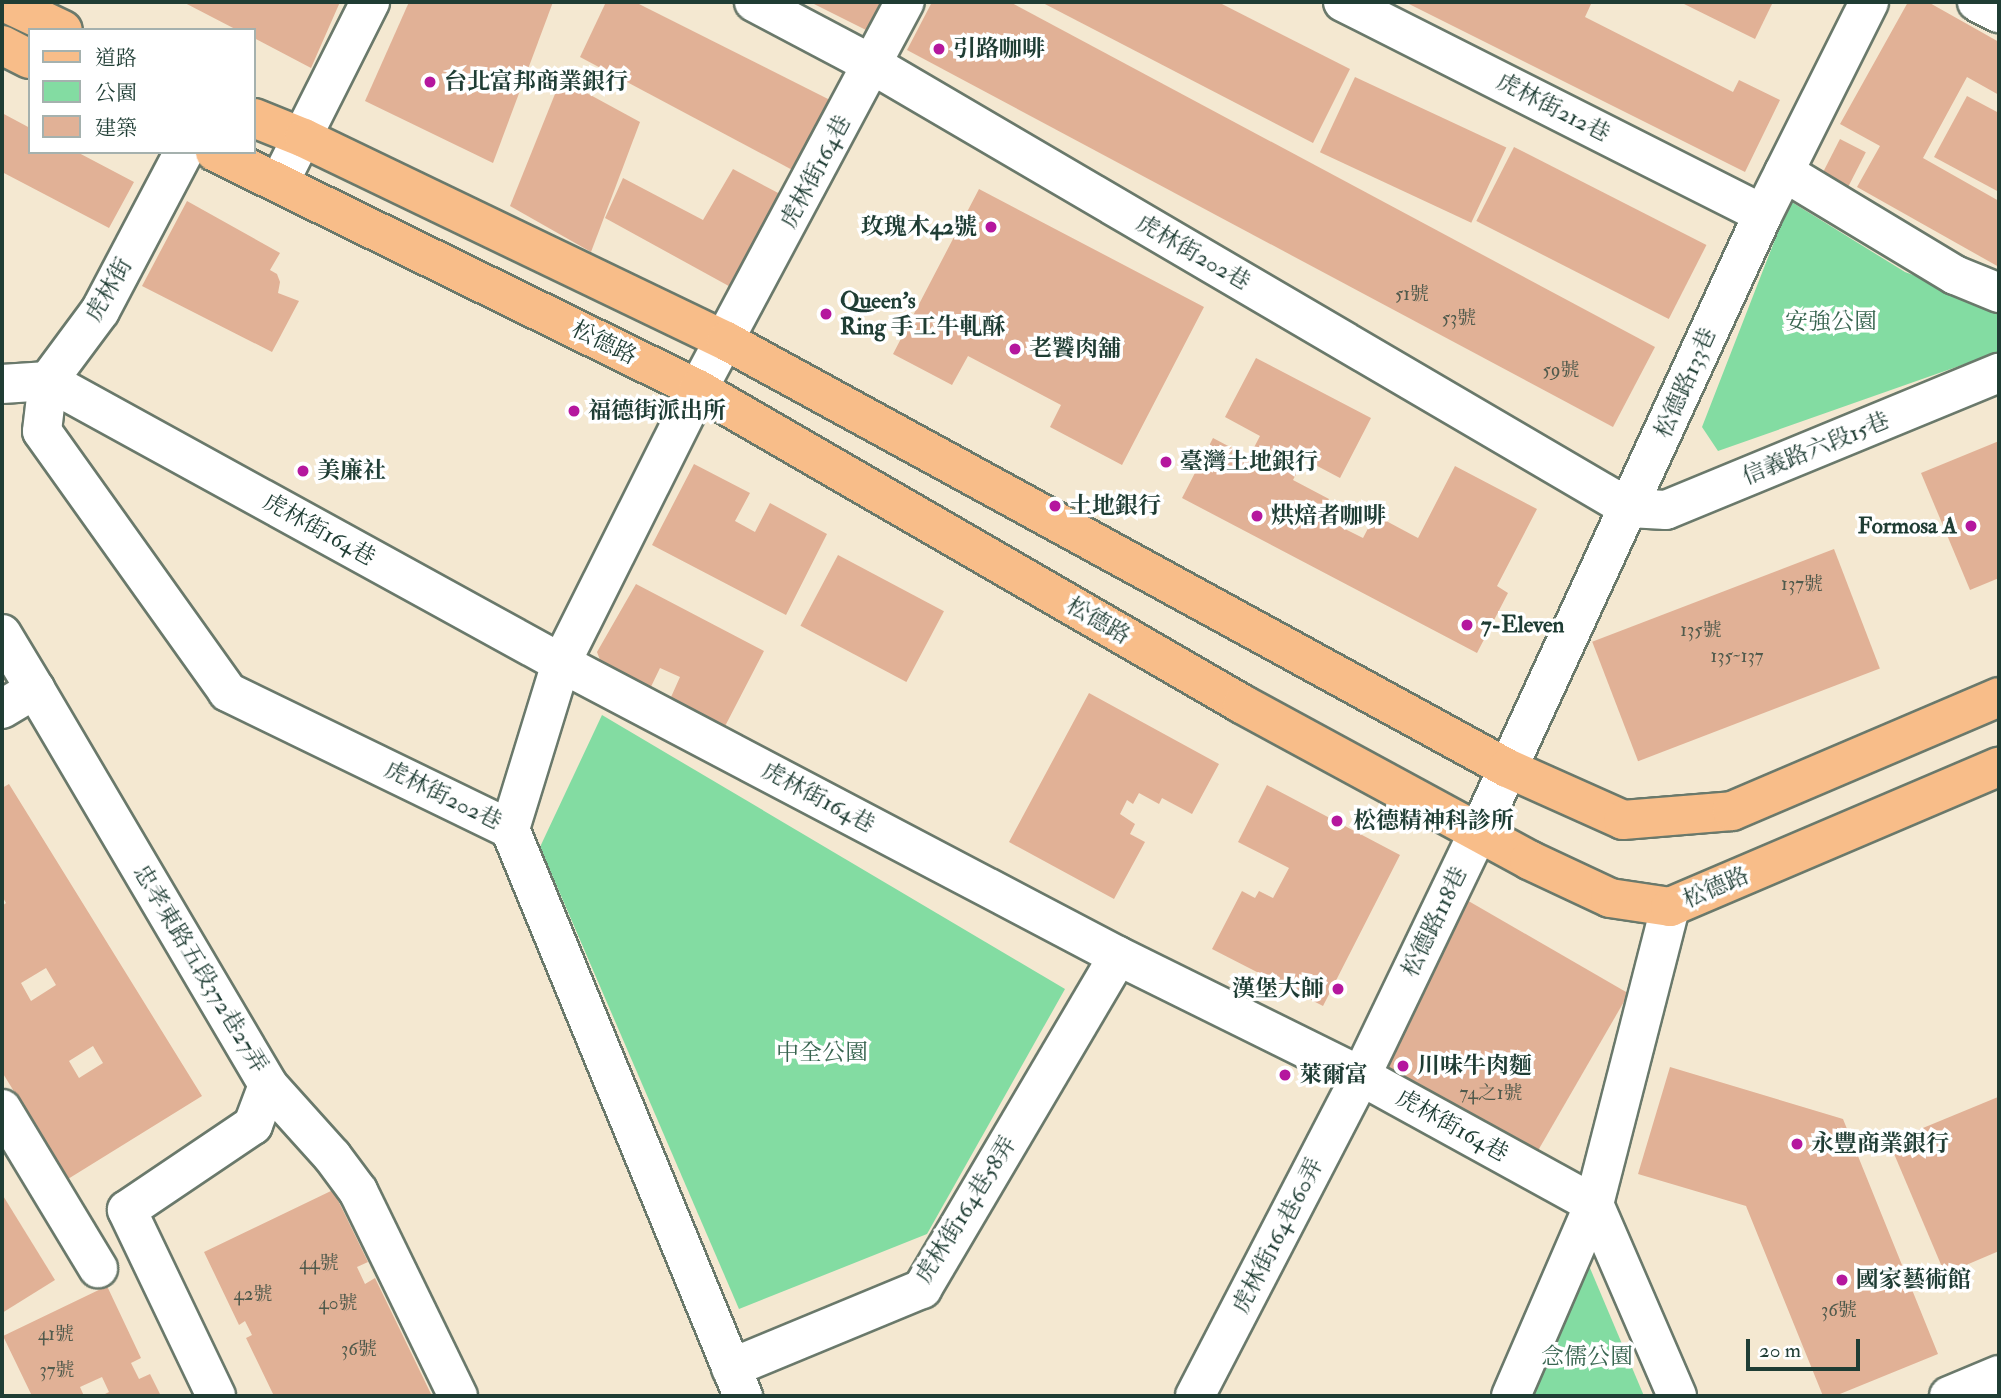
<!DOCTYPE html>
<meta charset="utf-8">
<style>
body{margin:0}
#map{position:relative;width:2001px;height:1398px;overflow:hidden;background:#f4e8d1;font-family:"IM FELL Double Pica","Noto Serif TC",serif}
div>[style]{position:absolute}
.green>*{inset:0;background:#83dca2}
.building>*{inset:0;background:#e1b196;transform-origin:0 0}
.roads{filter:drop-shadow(2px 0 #6a796b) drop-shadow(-2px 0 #6a796b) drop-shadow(0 2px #6a796b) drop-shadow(0 -2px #6a796b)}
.minor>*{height:38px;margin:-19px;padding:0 19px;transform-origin:19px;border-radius:19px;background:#fff}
.major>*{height:38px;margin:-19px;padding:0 19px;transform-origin:19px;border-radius:19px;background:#f8bd89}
.dots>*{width:19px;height:19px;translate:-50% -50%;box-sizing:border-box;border:4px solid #fff;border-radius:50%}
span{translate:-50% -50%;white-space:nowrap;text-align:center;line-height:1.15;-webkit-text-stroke:7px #fff;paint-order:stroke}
.number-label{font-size:19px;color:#505a4c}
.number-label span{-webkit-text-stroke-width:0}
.poi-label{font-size:23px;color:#1f3d34;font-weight:700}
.left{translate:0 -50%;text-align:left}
.right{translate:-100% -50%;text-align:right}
.street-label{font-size:23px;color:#1f3d34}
.park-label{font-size:23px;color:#386550}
.frame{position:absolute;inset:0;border:4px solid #1f3d34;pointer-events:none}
.legend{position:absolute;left:28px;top:28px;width:228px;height:126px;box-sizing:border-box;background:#fff;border:2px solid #a5b1ae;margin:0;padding:9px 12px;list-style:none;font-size:21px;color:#1f3d34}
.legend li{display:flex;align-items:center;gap:14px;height:35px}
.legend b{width:35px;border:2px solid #a5b1ae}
.scale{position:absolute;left:1746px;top:1339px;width:114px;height:32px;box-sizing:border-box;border:4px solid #1f3d34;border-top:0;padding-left:9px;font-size:21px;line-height:24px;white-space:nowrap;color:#1f3d34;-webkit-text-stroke:5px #fff;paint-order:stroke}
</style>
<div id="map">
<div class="green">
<i style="clip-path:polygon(1790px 201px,1905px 272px,1999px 307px,1999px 352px,1718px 451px,1702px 427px)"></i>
<i style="clip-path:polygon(602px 715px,1065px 989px,927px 1234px,739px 1309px,540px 847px)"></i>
<i style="clip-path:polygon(1587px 1261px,1644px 1396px,1528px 1396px)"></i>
</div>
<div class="building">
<i style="clip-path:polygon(183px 2px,340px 2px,311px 68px,254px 38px,254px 30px,237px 30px)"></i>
<i style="clip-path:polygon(409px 2px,553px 2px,493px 163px,365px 101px)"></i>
<i style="clip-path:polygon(606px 2px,635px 2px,834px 102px,798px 173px,580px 57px)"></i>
<i style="clip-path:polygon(810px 2px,885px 2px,870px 32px)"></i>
<i style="clip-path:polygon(932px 2px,1010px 2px,1655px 347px,1613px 427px,907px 50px)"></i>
<i style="clip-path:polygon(1041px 2px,1218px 2px,1350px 69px,1313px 143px)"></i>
<i style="clip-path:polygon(1405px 2px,1587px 2px,1591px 4px,1585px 17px,1733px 92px,1739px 80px,1780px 100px,1745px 172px)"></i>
<i style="clip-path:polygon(1680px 2px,1773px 2px,1755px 39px)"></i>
<i style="clip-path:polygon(1908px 2px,1928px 2px,1999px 42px,1999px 95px,1967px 77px,1923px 158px,1999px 201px,1999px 267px,1857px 187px,1880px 146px,1840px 124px)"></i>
<i style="left:1355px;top:77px;width:167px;height:83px;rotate:25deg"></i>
<i style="clip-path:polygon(561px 79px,640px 122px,591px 252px,510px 206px)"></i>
<i style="clip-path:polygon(1967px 96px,1999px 113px,1999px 192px,1934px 157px)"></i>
<i style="clip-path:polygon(2px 113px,30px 128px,30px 152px,77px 152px,134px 182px,109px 228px,2px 172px)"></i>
<i style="left:1840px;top:139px;width:29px;height:54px;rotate:27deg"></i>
<i style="left:1514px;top:147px;width:216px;height:83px;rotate:27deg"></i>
<i style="clip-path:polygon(733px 169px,782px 195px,736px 290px,605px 218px,623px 178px,703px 220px)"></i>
<i style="clip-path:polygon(979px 189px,1204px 307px,1122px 465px,1050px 427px,1061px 405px,968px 356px,952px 385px,893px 354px)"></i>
<i style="clip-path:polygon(187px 201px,280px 253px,270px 270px,277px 274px,280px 282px,278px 293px,299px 301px,272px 352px,142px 286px)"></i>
<i style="clip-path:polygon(1256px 358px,1371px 418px,1340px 478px,1304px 459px,1293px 480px,1329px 499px,1321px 516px,1345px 529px,1363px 538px,1375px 515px,1418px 538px,1455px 466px,1537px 509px,1497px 586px,1508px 593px,1477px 653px,1182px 498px,1213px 438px,1249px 457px,1260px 436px,1225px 417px)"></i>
<i style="clip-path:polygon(1999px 441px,1999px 578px,1970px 590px,1921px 473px)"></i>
<i style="clip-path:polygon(694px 464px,750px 493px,735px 521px,755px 532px,770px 503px,827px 534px,786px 615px,652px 545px)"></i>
<i style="left:1834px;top:549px;width:128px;height:259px;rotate:69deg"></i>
<i style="left:838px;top:555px;width:120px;height:80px;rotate:28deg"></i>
<i style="clip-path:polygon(636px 584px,764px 651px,722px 732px,667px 706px,680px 677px,660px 668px,647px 695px,606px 676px,597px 652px)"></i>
<i style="clip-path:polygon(1089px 693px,1219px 764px,1192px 814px,1162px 798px,1159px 804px,1139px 793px,1133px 804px,1127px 800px,1120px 814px,1135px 824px,1130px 834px,1145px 842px,1114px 899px,1009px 842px)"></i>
<i style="clip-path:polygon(evenodd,9px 784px,202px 1096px,68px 1179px,2px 1072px,2px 906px,6px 903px,2px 896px,2px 788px,9px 784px,46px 968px,56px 985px,31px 1001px,21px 983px,46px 968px,9px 784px,93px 1046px,103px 1063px,79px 1078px,69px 1061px,93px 1046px)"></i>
<i style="clip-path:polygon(1267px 785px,1400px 855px,1323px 1006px,1212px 949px,1242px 891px,1255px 898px,1259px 891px,1273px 898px,1289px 868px,1238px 842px)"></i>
<i style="left:1465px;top:899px;width:189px;height:200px;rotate:30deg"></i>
<i style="clip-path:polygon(1670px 1067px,1843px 1119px,1938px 1354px,1835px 1396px,1823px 1396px,1746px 1206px,1638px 1174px)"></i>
<i style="clip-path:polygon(1998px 1097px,1999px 1251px,1945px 1274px,1889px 1142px)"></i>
<i style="clip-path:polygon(333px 1190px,368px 1262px,357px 1267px,365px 1284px,375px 1278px,432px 1396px,274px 1396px,246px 1338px,252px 1335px,245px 1321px,239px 1325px,204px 1252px)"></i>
<i style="clip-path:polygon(2px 1194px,55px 1280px,2px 1313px)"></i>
<i style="clip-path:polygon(107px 1286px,141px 1358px,131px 1363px,139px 1379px,150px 1374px,161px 1396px,101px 1396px,109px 1392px,102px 1377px,80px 1387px,84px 1396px,32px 1396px,3px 1336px)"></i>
</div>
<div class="roads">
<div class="minor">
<i style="left:754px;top:2px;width:135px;rotate:27.9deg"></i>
<i style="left:873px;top:65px;width:876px;rotate:30.37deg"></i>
<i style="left:1629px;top:508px;width:37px;rotate:3deg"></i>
<i style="left:1666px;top:510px;width:360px;rotate:-22.4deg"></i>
<i style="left:1343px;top:2px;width:470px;rotate:26.8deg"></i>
<i style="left:1977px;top:2px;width:25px;rotate:27deg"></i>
<i style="left:1784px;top:172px;width:200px;rotate:31.1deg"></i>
<i style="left:1955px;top:275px;width:48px;rotate:22.2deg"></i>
<i style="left:279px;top:183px;width:203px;rotate:-63.3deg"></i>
<i style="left:2px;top:384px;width:46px;rotate:-3.7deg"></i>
<i style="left:48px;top:381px;width:87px;rotate:-53.4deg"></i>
<i style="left:100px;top:311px;width:180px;rotate:-62.2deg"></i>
<i style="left:2px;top:634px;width:64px;rotate:59deg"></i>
<i style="left:2px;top:709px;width:39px;rotate:-31deg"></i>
<i style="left:35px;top:689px;width:459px;rotate:59.5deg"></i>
<i style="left:268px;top:1085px;width:43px;rotate:110.6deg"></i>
<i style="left:253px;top:1125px;width:152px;rotate:146deg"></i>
<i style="left:127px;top:1210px;width:206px;rotate:64.4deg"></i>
<i style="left:510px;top:829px;width:314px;rotate:-154.1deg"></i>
<i style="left:228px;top:692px;width:320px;rotate:-125.5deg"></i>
<i style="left:42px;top:431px;width:50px;rotate:-83.2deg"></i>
<i style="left:48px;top:381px;width:585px;rotate:28.8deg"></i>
<i style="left:561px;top:663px;width:629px;rotate:27.75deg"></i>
<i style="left:1118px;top:956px;width:271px;rotate:26.3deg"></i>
<i style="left:1361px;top:1076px;width:266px;rotate:28.8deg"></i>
<i style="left:510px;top:829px;width:174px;rotate:-72.9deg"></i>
<i style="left:561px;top:663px;width:306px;rotate:-63.4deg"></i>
<i style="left:698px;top:389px;width:439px;rotate:-61.9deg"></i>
<i style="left:510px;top:829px;width:613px;rotate:67.66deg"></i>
<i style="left:268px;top:1085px;width:96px;rotate:48deg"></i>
<i style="left:332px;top:1156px;width:44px;rotate:53.4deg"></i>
<i style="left:358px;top:1191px;width:228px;rotate:64deg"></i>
<i style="left:2px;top:1109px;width:186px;rotate:58.9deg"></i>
<i style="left:1594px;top:1204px;width:209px;rotate:66.6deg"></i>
<i style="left:731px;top:1368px;width:207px;rotate:-22.5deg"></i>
<i style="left:922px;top:1289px;width:386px;rotate:-59.5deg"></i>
<i style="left:1195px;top:1396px;width:360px;rotate:-62.6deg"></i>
<i style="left:1361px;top:1076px;width:272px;rotate:-64.3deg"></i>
<i style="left:1479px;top:831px;width:679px;rotate:-65.28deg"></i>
<i style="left:1763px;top:214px;width:237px;rotate:-63.4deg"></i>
<i style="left:1511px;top:1396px;width:209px;rotate:-66.6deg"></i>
<i style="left:1594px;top:1204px;width:307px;rotate:-75.6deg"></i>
<i style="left:1949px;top:1396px;width:54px;rotate:-22.8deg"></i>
</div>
<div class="major">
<i style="left:4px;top:2px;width:65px;rotate:25.4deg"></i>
<i style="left:2px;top:45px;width:31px;rotate:27deg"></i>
<i style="left:254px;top:118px;width:54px;rotate:21.8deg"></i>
<i style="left:304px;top:138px;width:468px;rotate:25.7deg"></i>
<i style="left:726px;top:341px;width:890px;rotate:28.67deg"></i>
<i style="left:1507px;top:768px;width:127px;rotate:24.1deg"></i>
<i style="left:1623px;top:820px;width:109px;rotate:-4.7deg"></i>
<i style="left:1732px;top:811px;width:290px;rotate:-23.1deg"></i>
<i style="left:215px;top:152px;width:538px;rotate:26.14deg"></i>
<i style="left:698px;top:389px;width:629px;rotate:30.07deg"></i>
<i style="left:1242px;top:704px;width:327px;rotate:28.5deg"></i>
<i style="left:1529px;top:860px;width:89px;rotate:25.1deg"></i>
<i style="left:1610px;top:898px;width:61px;rotate:8.5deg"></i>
<i style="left:1670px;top:907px;width:358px;rotate:-23.1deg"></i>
</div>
</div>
<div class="dots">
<i style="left:939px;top:49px;background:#b5179e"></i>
<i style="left:430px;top:82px;background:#b5179e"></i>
<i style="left:991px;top:227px;background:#b5179e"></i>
<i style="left:826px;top:314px;background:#b5179e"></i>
<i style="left:1015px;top:349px;background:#b5179e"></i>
<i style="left:574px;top:411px;background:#b5179e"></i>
<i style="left:1166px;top:462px;background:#b5179e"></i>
<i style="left:303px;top:471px;background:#b5179e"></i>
<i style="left:1055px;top:506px;background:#b5179e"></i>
<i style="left:1257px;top:516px;background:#b5179e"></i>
<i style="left:1971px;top:526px;background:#b5179e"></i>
<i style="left:1467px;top:625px;background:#b5179e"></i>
<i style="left:1337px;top:821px;background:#b5179e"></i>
<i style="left:1338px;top:989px;background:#b5179e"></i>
<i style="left:1403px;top:1066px;background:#b5179e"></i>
<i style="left:1285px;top:1075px;background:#b5179e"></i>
<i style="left:1797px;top:1144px;background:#b5179e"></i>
<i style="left:1842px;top:1280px;background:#b5179e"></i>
</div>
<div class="number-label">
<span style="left:1412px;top:295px">51號</span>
<span style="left:1459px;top:319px">53號</span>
<span style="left:1561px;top:371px">59號</span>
<span style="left:1802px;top:585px">137號</span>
<span style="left:1701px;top:631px">135號</span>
<span style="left:1737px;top:657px">135~137</span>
<span style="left:1491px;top:1094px">74之1號</span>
<span style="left:319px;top:1264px">44號</span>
<span style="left:253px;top:1295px">42號</span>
<span style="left:338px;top:1304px">40號</span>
<span style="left:1839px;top:1311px">36號</span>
<span style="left:56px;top:1335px">41號</span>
<span style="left:359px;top:1350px">36號</span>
<span style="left:57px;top:1371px">37號</span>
</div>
<div class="poi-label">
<span class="left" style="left:953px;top:49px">引路咖啡</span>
<span class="left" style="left:444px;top:82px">台北富邦商業銀行</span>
<span class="right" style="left:977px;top:227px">玫瑰木42號</span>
<span class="left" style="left:840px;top:314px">Queen's<br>Ring 手工牛軋酥</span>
<span class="left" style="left:1029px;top:349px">老饕肉舖</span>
<span class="left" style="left:588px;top:411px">福德街派出所</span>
<span class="left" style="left:1180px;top:462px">臺灣土地銀行</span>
<span class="left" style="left:317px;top:471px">美廉社</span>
<span class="left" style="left:1069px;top:506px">土地銀行</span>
<span class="left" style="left:1271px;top:516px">烘焙者咖啡</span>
<span class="right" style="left:1957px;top:526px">Formosa A</span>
<span class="left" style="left:1481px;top:625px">7-Eleven</span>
<span class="left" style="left:1353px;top:821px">松德精神科診所</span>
<span class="right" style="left:1324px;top:989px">漢堡大師</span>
<span class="left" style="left:1417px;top:1066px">川味牛肉麵</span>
<span class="left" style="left:1299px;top:1075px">萊爾富</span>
<span class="left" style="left:1811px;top:1144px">永豐商業銀行</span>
<span class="left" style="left:1856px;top:1280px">國家藝術館</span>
</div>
<div class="street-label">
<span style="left:1553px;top:108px;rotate:27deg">虎林街212巷</span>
<span style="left:816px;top:172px;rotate:-62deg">虎林街164巷</span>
<span style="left:1193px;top:253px;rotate:30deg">虎林街202巷</span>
<span style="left:109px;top:290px;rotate:-60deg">虎林街</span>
<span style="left:604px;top:343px;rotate:26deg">松德路</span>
<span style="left:1686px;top:383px;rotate:-66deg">松德路133巷</span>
<span style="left:1816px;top:449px;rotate:-22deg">信義路六段15巷</span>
<span style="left:319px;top:530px;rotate:29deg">虎林街164巷</span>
<span style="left:1098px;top:621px;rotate:30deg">松德路</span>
<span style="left:443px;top:796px;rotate:26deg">虎林街202巷</span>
<span style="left:818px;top:798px;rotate:28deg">虎林街164巷</span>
<span style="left:1716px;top:888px;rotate:-23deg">松德路</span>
<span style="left:1435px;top:922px;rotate:-64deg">松德路118巷</span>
<span style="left:200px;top:969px;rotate:59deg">忠孝東路五段372巷27弄</span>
<span style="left:1452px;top:1126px;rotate:29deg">虎林街164巷</span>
<span style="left:966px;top:1210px;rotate:-58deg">虎林街164巷58弄</span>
<span style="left:1278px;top:1236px;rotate:-63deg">虎林街164巷60弄</span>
</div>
<div class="park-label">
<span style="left:1831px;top:322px">安強公園</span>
<span style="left:822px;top:1053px">中全公園</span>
<span style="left:1587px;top:1357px">念儒公園</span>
</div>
<div class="frame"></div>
<ul class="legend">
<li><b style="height:9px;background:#f8bd89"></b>道路</li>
<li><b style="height:19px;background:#83dca2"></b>公園</li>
<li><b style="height:19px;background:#e1b196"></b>建築</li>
</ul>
<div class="scale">20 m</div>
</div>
